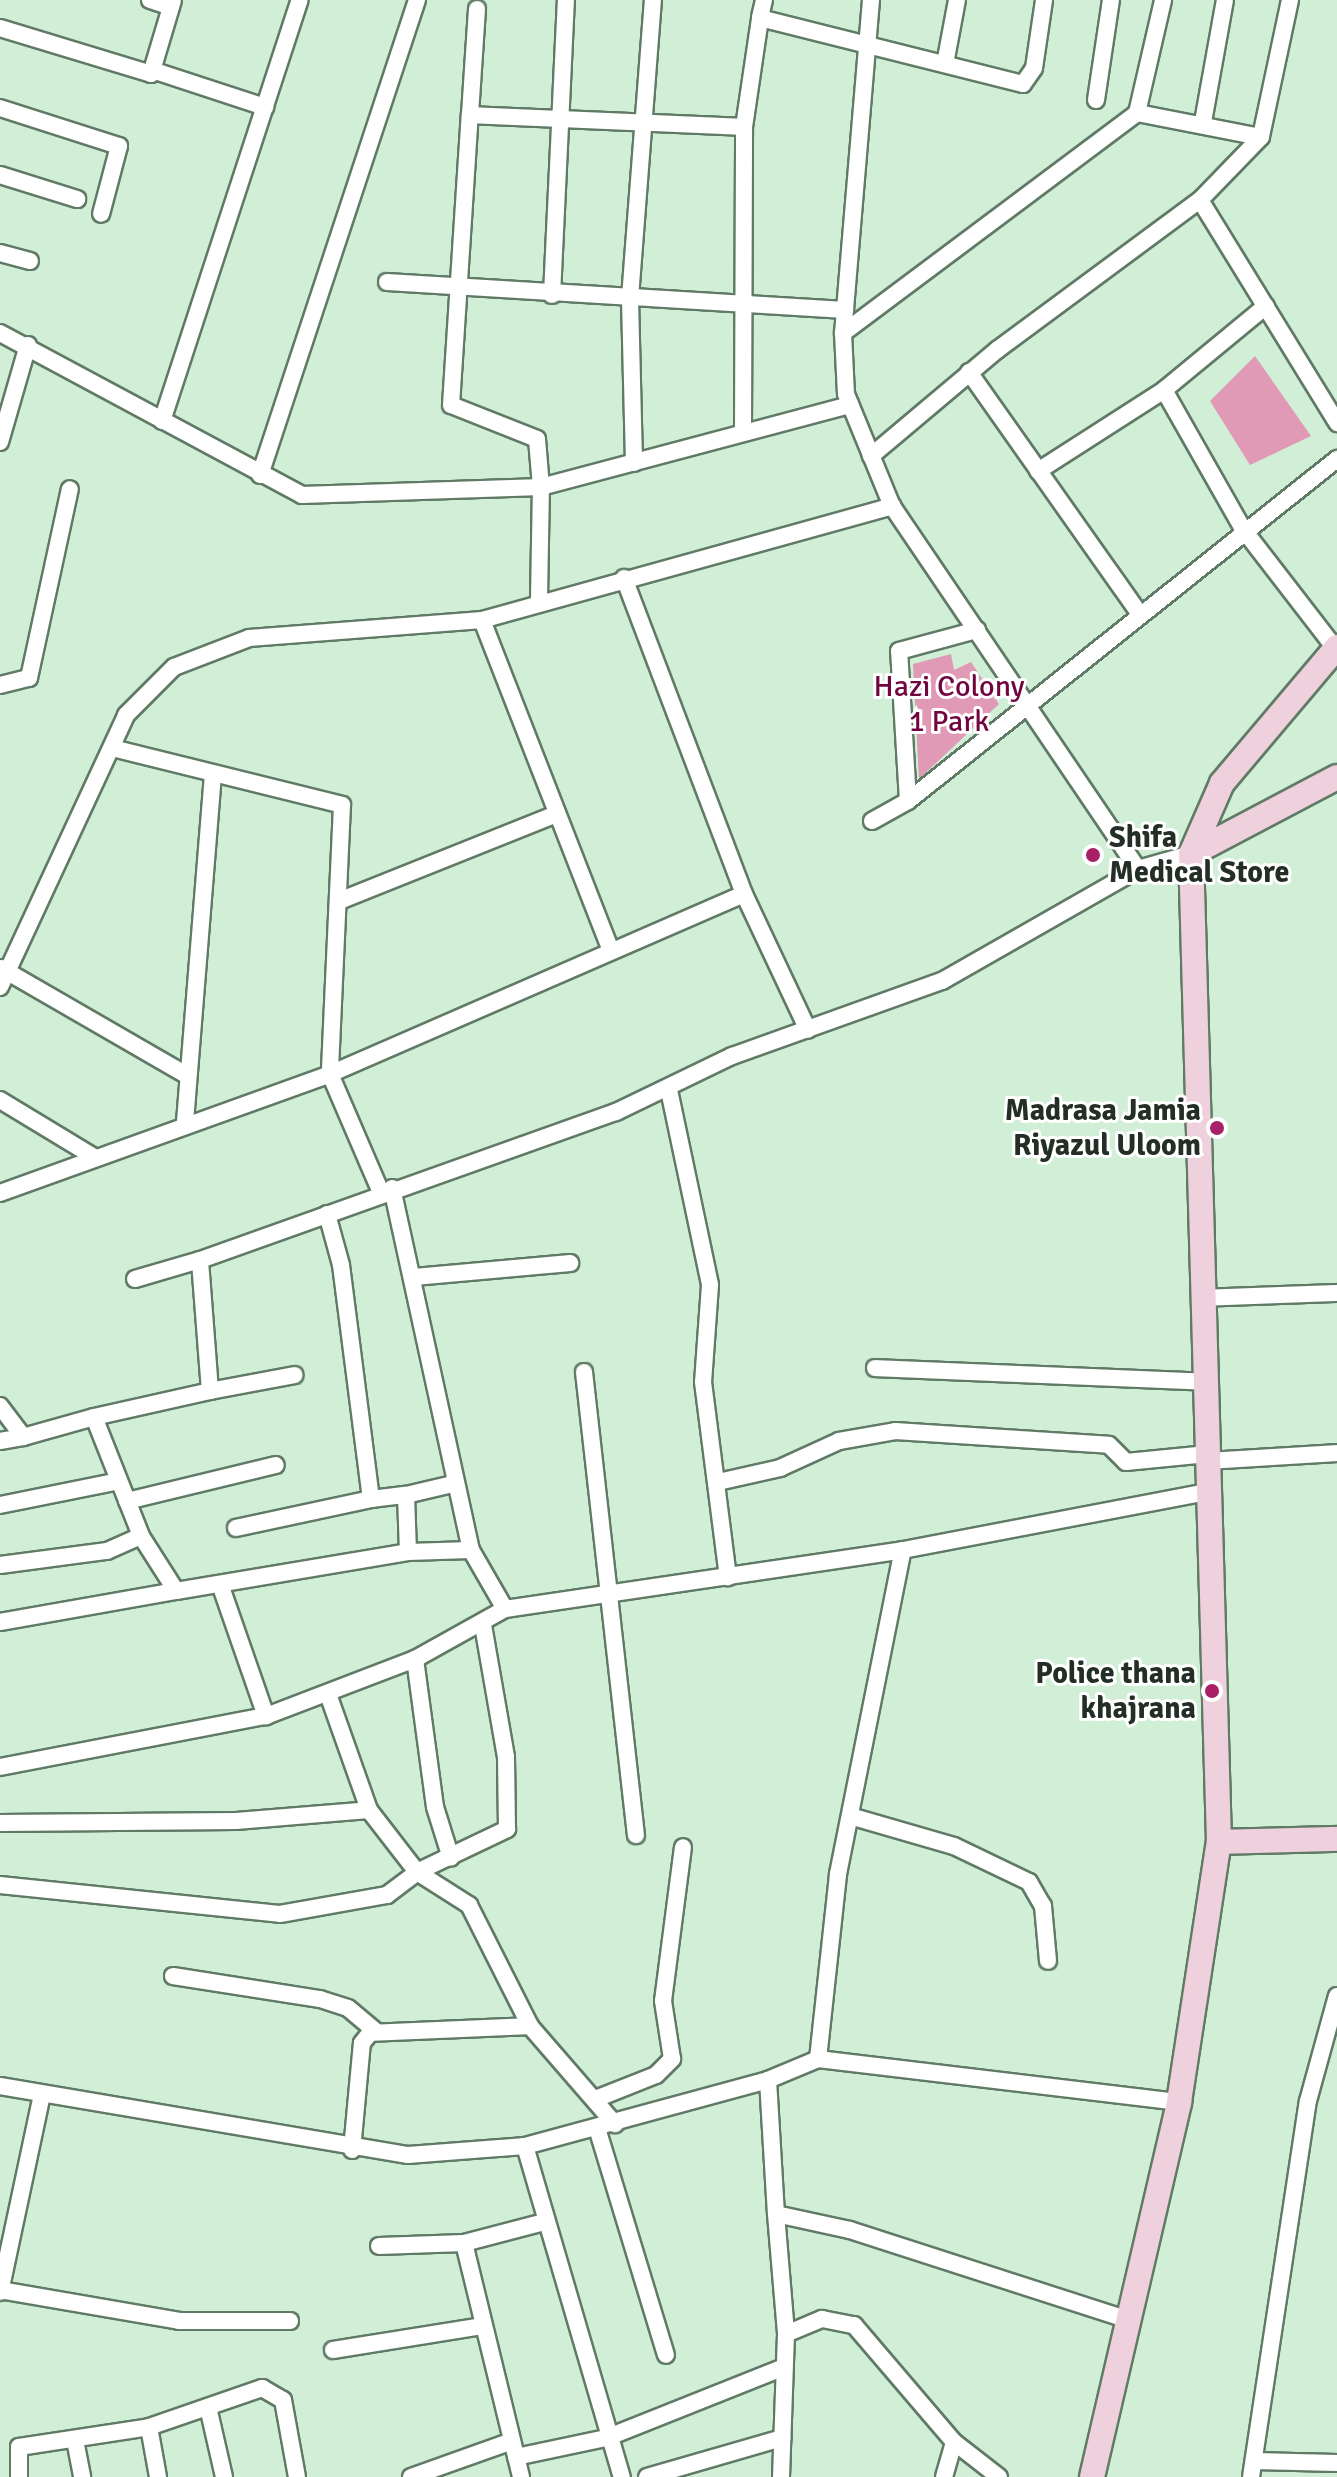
<!DOCTYPE html>
<style>
body{margin:0}
#map{position:relative;width:1337px;height:2477px;overflow:hidden;background:#d1eed7;font-family:Signika,sans-serif}
div>[style]{position:absolute}
.green>*{inset:0;background:#e19ab5}
.roads{filter:drop-shadow(2px 0 #607a65) drop-shadow(-2px 0 #607a65) drop-shadow(0 2px #607a65) drop-shadow(0 -2px #607a65)}
.street>*{height:16px;margin:-8px;padding:0 8px;transform-origin:8px;border-radius:8px;background:#fff}
.secondary>*{height:24px;margin:-12px;padding:0 12px;transform-origin:12px;border-radius:12px;background:#efd1de}
.dots>*{width:22px;height:22px;translate:-50% -50%;box-sizing:border-box;border:4px solid #fff;border-radius:50%}
span{translate:-50% -50%;white-space:nowrap;text-align:center;line-height:1.15;-webkit-text-stroke:6px #fff;paint-order:stroke}
.park-label{font-size:30px;color:#700540}
.poi-label{font-size:30px;color:#232e26;font-weight:700}
.left{translate:0 -50%;text-align:left}
.right{translate:-100% -50%;text-align:right}
</style>
<div id="map">
<div class="green">
<i style="clip-path:polygon(1255px 356px,1311px 436px,1250px 465px,1210px 401px)"></i>
<i style="clip-path:polygon(951px 654px,954px 670px,971px 662px,999px 704px,919px 779px,913px 664px)"></i>
</div>
<div class="roads">
<div class="street">
<i style="left:150px;top:0;width:22px;rotate:18deg"></i>
<i style="left:764px;top:0;width:18px;rotate:103deg"></i>
<i style="left:760px;top:18px;width:271px;rotate:14.1deg"></i>
<i style="left:1023px;top:84px;width:19px;rotate:-55deg"></i>
<i style="left:1034px;top:68px;width:69px;rotate:-81.6deg"></i>
<i style="left:871px;top:0;width:334px;rotate:94.8deg"></i>
<i style="left:843px;top:333px;width:61px;rotate:87.2deg"></i>
<i style="left:846px;top:394px;width:121px;rotate:67.7deg"></i>
<i style="left:892px;top:506px;width:439px;rotate:55.9deg"></i>
<i style="left:1290px;top:0;width:140px;rotate:102deg"></i>
<i style="left:1261px;top:137px;width:88px;rotate:134.1deg"></i>
<i style="left:1200px;top:200px;width:262px;rotate:58.4deg"></i>
<i style="left:477px;top:9px;width:106px;rotate:93.8deg"></i>
<i style="left:470px;top:115px;width:274px;rotate:2.5deg"></i>
<i style="left:0;top:28px;width:158px;rotate:16.9deg"></i>
<i style="left:151px;top:74px;width:77px;rotate:-73.4deg"></i>
<i style="left:945px;top:64px;width:65px;rotate:-79.4deg"></i>
<i style="left:155px;top:71px;width:116px;rotate:18.1deg"></i>
<i style="left:1096px;top:100px;width:101px;rotate:-81.5deg"></i>
<i style="left:0;top:108px;width:125px;rotate:17.7deg"></i>
<i style="left:119px;top:146px;width:70px;rotate:104.8deg"></i>
<i style="left:1137px;top:113px;width:116px;rotate:-77deg"></i>
<i style="left:1203px;top:122px;width:124px;rotate:-79.8deg"></i>
<i style="left:0;top:175px;width:81px;rotate:17.3deg"></i>
<i style="left:0;top:253px;width:31px;rotate:15deg"></i>
<i style="left:387px;top:282px;width:459px;rotate:3.5deg"></i>
<i style="left:552px;top:295px;width:295px;rotate:-87.3deg"></i>
<i style="left:0;top:333px;width:343px;rotate:28.2deg"></i>
<i style="left:302px;top:495px;width:239px;rotate:-1.9deg"></i>
<i style="left:541px;top:487px;width:48px;rotate:-94.8deg"></i>
<i style="left:537px;top:439px;width:92px;rotate:-158.4deg"></i>
<i style="left:451px;top:405px;width:291px;rotate:-86.3deg"></i>
<i style="left:843px;top:333px;width:367px;rotate:-36.8deg"></i>
<i style="left:1137px;top:113px;width:126px;rotate:11deg"></i>
<i style="left:969px;top:372px;width:295px;rotate:54.8deg"></i>
<i style="left:1164px;top:390px;width:160px;rotate:60.4deg"></i>
<i style="left:1243px;top:529px;width:150px;rotate:52.3deg"></i>
<i style="left:162px;top:421px;width:443px;rotate:-71.9deg"></i>
<i style="left:743px;top:432px;width:305px;rotate:-89.8deg"></i>
<i style="left:744px;top:127px;width:110px;rotate:-81.6deg"></i>
<i style="left:0;top:442px;width:101px;rotate:-73.9deg"></i>
<i style="left:871px;top:456px;width:165px;rotate:-40.1deg"></i>
<i style="left:997px;top:350px;width:252px;rotate:-36.5deg"></i>
<i style="left:634px;top:463px;width:165px;rotate:-91.4deg"></i>
<i style="left:630px;top:298px;width:299px;rotate:-85.6deg"></i>
<i style="left:1038px;top:471px;width:150px;rotate:-32.7deg"></i>
<i style="left:1164px;top:390px;width:132px;rotate:-39.5deg"></i>
<i style="left:260px;top:475px;width:500px;rotate:-71.71deg"></i>
<i style="left:624px;top:578px;width:338px;rotate:69.2deg"></i>
<i style="left:539px;top:599px;width:112px;rotate:-89deg"></i>
<i style="left:541px;top:487px;width:320px;rotate:-14.9deg"></i>
<i style="left:482px;top:620px;width:355px;rotate:68.7deg"></i>
<i style="left:0;top:685px;width:30px;rotate:-14deg"></i>
<i style="left:29px;top:678px;width:193px;rotate:-77.8deg"></i>
<i style="left:112px;top:748px;width:237px;rotate:13.9deg"></i>
<i style="left:342px;top:805px;width:269px;rotate:92.6deg"></i>
<i style="left:330px;top:1074px;width:451px;rotate:-23.5deg"></i>
<i style="left:744px;top:894px;width:150px;rotate:64.8deg"></i>
<i style="left:908px;top:801px;width:150px;rotate:-93.4deg"></i>
<i style="left:899px;top:651px;width:81px;rotate:-15.1deg"></i>
<i style="left:872px;top:821px;width:41px;rotate:-29.1deg"></i>
<i style="left:908px;top:801px;width:549px;rotate:-38.56deg"></i>
<i style="left:339px;top:901px;width:235px;rotate:-21.8deg"></i>
<i style="left:1px;top:968px;width:216px;rotate:30deg"></i>
<i style="left:0;top:987px;width:300px;rotate:-65.1deg"></i>
<i style="left:126px;top:715px;width:68px;rotate:-45deg"></i>
<i style="left:174px;top:667px;width:80px;rotate:-21.1deg"></i>
<i style="left:249px;top:638px;width:234px;rotate:-4.4deg"></i>
<i style="left:482px;top:620px;width:426px;rotate:-15.5deg"></i>
<i style="left:669px;top:1090px;width:199px;rotate:78.1deg"></i>
<i style="left:710px;top:1285px;width:97px;rotate:94.1deg"></i>
<i style="left:703px;top:1382px;width:197px;rotate:82.7deg"></i>
<i style="left:0;top:1100px;width:110px;rotate:31.2deg"></i>
<i style="left:185px;top:1122px;width:349px;rotate:-85.4deg"></i>
<i style="left:392px;top:1188px;width:371px;rotate:77.7deg"></i>
<i style="left:0;top:1193px;width:351px;rotate:-19.8deg"></i>
<i style="left:330px;top:1074px;width:126px;rotate:66.7deg"></i>
<i style="left:327px;top:1214px;width:53px;rotate:74.6deg"></i>
<i style="left:341px;top:1265px;width:236px;rotate:82.7deg"></i>
<i style="left:371px;top:1499px;width:35px;rotate:-7deg"></i>
<i style="left:406px;top:1495px;width:57px;rotate:88deg"></i>
<i style="left:414px;top:1277px;width:157px;rotate:-5.1deg"></i>
<i style="left:135px;top:1279px;width:68px;rotate:-16.3deg"></i>
<i style="left:1200px;top:1298px;width:137px;rotate:-2.1deg"></i>
<i style="left:875px;top:1368px;width:329px;rotate:2.4deg"></i>
<i style="left:584px;top:1372px;width:466px;rotate:83.6deg"></i>
<i style="left:210px;top:1391px;width:86px;rotate:-10.7deg"></i>
<i style="left:0;top:1406px;width:39px;rotate:53deg"></i>
<i style="left:23px;top:1437px;width:74px;rotate:-15.7deg"></i>
<i style="left:94px;top:1417px;width:128px;rotate:68.4deg"></i>
<i style="left:141px;top:1536px;width:65px;rotate:57.5deg"></i>
<i style="left:176px;top:1591px;width:235px;rotate:-9.5deg"></i>
<i style="left:408px;top:1552px;width:63px;rotate:-1.8deg"></i>
<i style="left:471px;top:1550px;width:68px;rotate:60deg"></i>
<i style="left:505px;top:1609px;width:402px;rotate:-8.4deg"></i>
<i style="left:903px;top:1550px;width:310px;rotate:-10.8deg"></i>
<i style="left:94px;top:1417px;width:119px;rotate:-12.6deg"></i>
<i style="left:210px;top:1391px;width:131px;rotate:-94.4deg"></i>
<i style="left:200px;top:1260px;width:442px;rotate:-19.6deg"></i>
<i style="left:616px;top:1112px;width:129px;rotate:-25.8deg"></i>
<i style="left:732px;top:1056px;width:223px;rotate:-19.7deg"></i>
<i style="left:942px;top:981px;width:226px;rotate:-29.7deg"></i>
<i style="left:1138px;top:869px;width:55px;rotate:-15.8deg"></i>
<i style="left:0;top:1441px;width:23px;rotate:-10deg"></i>
<i style="left:1207px;top:1461px;width:130px;rotate:-3.5deg"></i>
<i style="left:718px;top:1482px;width:64px;rotate:-12.7deg"></i>
<i style="left:780px;top:1468px;width:65px;rotate:-24.6deg"></i>
<i style="left:839px;top:1441px;width:57px;rotate:-10.1deg"></i>
<i style="left:895px;top:1431px;width:214px;rotate:3.7deg"></i>
<i style="left:1109px;top:1445px;width:24px;rotate:45deg"></i>
<i style="left:1126px;top:1462px;width:82px;rotate:-5.6deg"></i>
<i style="left:406px;top:1495px;width:48px;rotate:-13.2deg"></i>
<i style="left:127px;top:1501px;width:153px;rotate:-13.6deg"></i>
<i style="left:0;top:1505px;width:121px;rotate:-11.4deg"></i>
<i style="left:236px;top:1528px;width:138px;rotate:-12.1deg"></i>
<i style="left:0;top:1565px;width:108px;rotate:-7.5deg"></i>
<i style="left:107px;top:1551px;width:37px;rotate:-24deg"></i>
<i style="left:221px;top:1587px;width:137px;rotate:70.8deg"></i>
<i style="left:0;top:1622px;width:179px;rotate:-10deg"></i>
<i style="left:415px;top:1659px;width:149px;rotate:82.3deg"></i>
<i style="left:435px;top:1807px;width:53px;rotate:72.6deg"></i>
<i style="left:328px;top:1694px;width:123px;rotate:70.5deg"></i>
<i style="left:369px;top:1810px;width:78px;rotate:52.3deg"></i>
<i style="left:417px;top:1872px;width:62px;rotate:32.4deg"></i>
<i style="left:469px;top:1905px;width:136px;rotate:63.2deg"></i>
<i style="left:530px;top:2026px;width:130px;rotate:49.1deg"></i>
<i style="left:0;top:1767px;width:271px;rotate:-10.9deg"></i>
<i style="left:266px;top:1716px;width:160px;rotate:-20.9deg"></i>
<i style="left:415px;top:1659px;width:103px;rotate:-29.1deg"></i>
<i style="left:850px;top:1816px;width:108px;rotate:16.1deg"></i>
<i style="left:954px;top:1846px;width:83px;rotate:25.6deg"></i>
<i style="left:1029px;top:1882px;width:28px;rotate:60deg"></i>
<i style="left:1043px;top:1906px;width:55px;rotate:84.8deg"></i>
<i style="left:0;top:1823px;width:236px;rotate:-0.5deg"></i>
<i style="left:236px;top:1821px;width:133px;rotate:-4.7deg"></i>
<i style="left:0;top:1885px;width:281px;rotate:5.9deg"></i>
<i style="left:280px;top:1914px;width:109px;rotate:-10.1deg"></i>
<i style="left:387px;top:1895px;width:38px;rotate:-37deg"></i>
<i style="left:417px;top:1872px;width:100px;rotate:-25.5deg"></i>
<i style="left:507px;top:1829px;width:72px;rotate:-90.8deg"></i>
<i style="left:506px;top:1757px;width:134px;rotate:-99.9deg"></i>
<i style="left:173px;top:1976px;width:149px;rotate:8.9deg"></i>
<i style="left:320px;top:1999px;width:29px;rotate:18deg"></i>
<i style="left:348px;top:2008px;width:35px;rotate:40deg"></i>
<i style="left:818px;top:2059px;width:186px;rotate:-83.8deg"></i>
<i style="left:838px;top:1874px;width:330px;rotate:-78.7deg"></i>
<i style="left:768px;top:2080px;width:134px;rotate:86.6deg"></i>
<i style="left:776px;top:2214px;width:76px;rotate:12.2deg"></i>
<i style="left:850px;top:2230px;width:287px;rotate:17.9deg"></i>
<i style="left:0;top:2086px;width:414px;rotate:9.6deg"></i>
<i style="left:408px;top:2155px;width:117px;rotate:-4.4deg"></i>
<i style="left:525px;top:2146px;width:252px;rotate:-15.2deg"></i>
<i style="left:768px;top:2080px;width:54px;rotate:-22.8deg"></i>
<i style="left:818px;top:2059px;width:364px;rotate:6.8deg"></i>
<i style="left:598px;top:2098px;width:62px;rotate:-21.6deg"></i>
<i style="left:656px;top:2075px;width:23px;rotate:-45deg"></i>
<i style="left:672px;top:2059px;width:59px;rotate:-98.8deg"></i>
<i style="left:663px;top:2001px;width:155px;rotate:-82.6deg"></i>
<i style="left:597px;top:2128px;width:237px;rotate:73.1deg"></i>
<i style="left:525px;top:2146px;width:345px;rotate:73.7deg"></i>
<i style="left:352px;top:2150px;width:107px;rotate:-84.7deg"></i>
<i style="left:362px;top:2043px;width:13px;rotate:-51deg"></i>
<i style="left:370px;top:2033px;width:160px;rotate:-2.5deg"></i>
<i style="left:776px;top:2214px;width:120px;rotate:85.2deg"></i>
<i style="left:786px;top:2334px;width:143px;rotate:92deg"></i>
<i style="left:464px;top:2243px;width:241px;rotate:76.3deg"></i>
<i style="left:379px;top:2246px;width:85px;rotate:-2deg"></i>
<i style="left:464px;top:2243px;width:83px;rotate:-14.7deg"></i>
<i style="left:0;top:2290px;width:182px;rotate:9.8deg"></i>
<i style="left:179px;top:2321px;width:111px"></i>
<i style="left:0;top:2292px;width:201px;rotate:-78deg"></i>
<i style="left:786px;top:2334px;width:39px;rotate:-23deg"></i>
<i style="left:822px;top:2319px;width:33px;rotate:11deg"></i>
<i style="left:854px;top:2325px;width:154px;rotate:49.5deg"></i>
<i style="left:954px;top:2442px;width:57px;rotate:37.9deg"></i>
<i style="left:333px;top:2350px;width:152px;rotate:-9.1deg"></i>
<i style="left:208px;top:2407px;width:72px;rotate:77.1deg"></i>
<i style="left:149px;top:2427px;width:51px;rotate:79.8deg"></i>
<i style="left:75px;top:2440px;width:38px;rotate:79deg"></i>
<i style="left:516px;top:2457px;width:92px;rotate:-11.9deg"></i>
<i style="left:606px;top:2438px;width:192px;rotate:-21.7deg"></i>
<i style="left:1254px;top:2461px;width:83px;rotate:1.4deg"></i>
<i style="left:19px;top:2477px;width:30px;rotate:-90deg"></i>
<i style="left:19px;top:2447px;width:132px;rotate:-8.7deg"></i>
<i style="left:149px;top:2427px;width:120px;rotate:-19deg"></i>
<i style="left:262px;top:2388px;width:24px;rotate:30deg"></i>
<i style="left:283px;top:2400px;width:78px;rotate:79.7deg"></i>
<i style="left:411px;top:2477px;width:107px;rotate:-19.6deg"></i>
<i style="left:647px;top:2477px;width:141px;rotate:-16.1deg"></i>
<i style="left:944px;top:2477px;width:36px;rotate:-74deg"></i>
<i style="left:1251px;top:2477px;width:380px;rotate:-81.4deg"></i>
<i style="left:1308px;top:2101px;width:109px;rotate:-74.6deg"></i>
</div>
<div class="secondary">
<i style="left:1191px;top:854px;width:165px;rotate:-27.8deg"></i>
<i style="left:1219px;top:1842px;width:118px;rotate:-1.5deg"></i>
<i style="left:1092px;top:2477px;width:385px;rotate:-76.9deg"></i>
<i style="left:1179px;top:2102px;width:263px;rotate:-81.3deg"></i>
<i style="left:1219px;top:1842px;width:988px;rotate:-91.62deg"></i>
<i style="left:1191px;top:854px;width:77px;rotate:-66.4deg"></i>
<i style="left:1222px;top:783px;width:178px;rotate:-49.8deg"></i>
</div>
</div>
<div class="dots">
<i style="left:1093px;top:855px;background:#a92066"></i>
<i style="left:1217px;top:1128px;background:#a92066"></i>
<i style="left:1212px;top:1691px;background:#a92066"></i>
</div>
<div class="park-label">
<span style="left:949px;top:704px">Hazi Colony<br>1 Park</span>
</div>
<div class="poi-label">
<span class="left" style="left:1109px;top:855px">Shifa<br>Medical Store</span>
<span class="right" style="left:1201px;top:1128px">Madrasa Jamia<br>Riyazul Uloom</span>
<span class="right" style="left:1196px;top:1691px">Police thana<br>khajrana</span>
</div>
</div>
